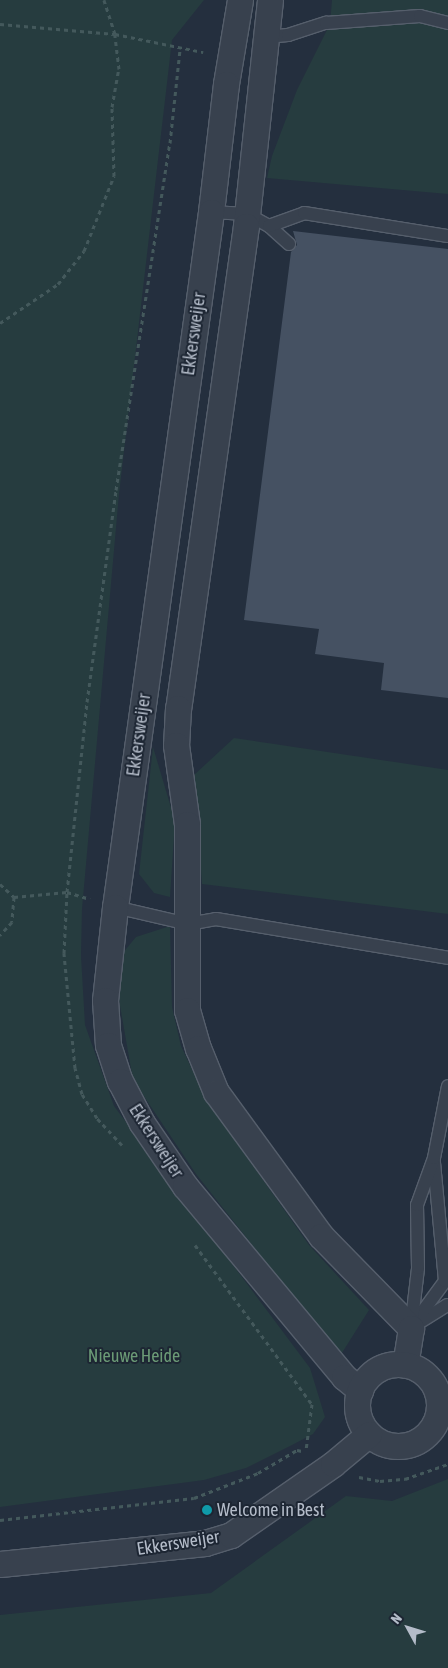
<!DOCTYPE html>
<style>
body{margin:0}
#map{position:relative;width:448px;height:1668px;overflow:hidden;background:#242f3e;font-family:"Asap Condensed",sans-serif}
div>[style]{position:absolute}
.green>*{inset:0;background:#263c3f}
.building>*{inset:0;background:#455162}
.path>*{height:3px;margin-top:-1.5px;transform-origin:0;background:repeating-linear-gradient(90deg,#44595c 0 4px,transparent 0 8px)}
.roads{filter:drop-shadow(1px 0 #565f6c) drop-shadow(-1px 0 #565f6c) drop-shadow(0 1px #565f6c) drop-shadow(0 -1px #565f6c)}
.lane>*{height:12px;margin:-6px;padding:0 6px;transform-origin:6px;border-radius:6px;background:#38414e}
.street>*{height:25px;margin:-12.5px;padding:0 12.5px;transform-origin:12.5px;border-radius:12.5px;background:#38414e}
.street>.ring{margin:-12.5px;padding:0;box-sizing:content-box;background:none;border:25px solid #38414e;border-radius:50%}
.dots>*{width:14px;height:14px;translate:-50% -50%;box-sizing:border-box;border:2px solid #1d2633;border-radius:50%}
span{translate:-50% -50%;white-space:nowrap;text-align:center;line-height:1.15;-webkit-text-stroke:4px #1d2633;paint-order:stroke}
.street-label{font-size:18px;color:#b4bcc9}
.park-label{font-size:18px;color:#6b9a76}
.poi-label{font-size:18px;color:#b4bcc9}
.left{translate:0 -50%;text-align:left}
.north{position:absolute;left:383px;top:1603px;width:50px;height:50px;-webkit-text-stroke:4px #1d2633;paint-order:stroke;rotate:309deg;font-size:14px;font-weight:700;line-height:20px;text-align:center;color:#b4bcc9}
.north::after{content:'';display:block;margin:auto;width:18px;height:22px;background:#b4bcc9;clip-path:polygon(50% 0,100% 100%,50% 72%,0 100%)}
</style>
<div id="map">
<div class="green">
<i style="clip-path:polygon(0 0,204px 0,172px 40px,119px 494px,82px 909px,81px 956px,85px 1025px,114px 1106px,310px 1368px,325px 1417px,313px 1434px,292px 1445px,246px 1468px,204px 1480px,0 1507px)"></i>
<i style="clip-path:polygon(332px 0,448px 0,448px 194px,267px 178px,272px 156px,297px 90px,330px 24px)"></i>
<i style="clip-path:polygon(234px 738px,448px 770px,448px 914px,202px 884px,194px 775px)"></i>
<i style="clip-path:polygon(153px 747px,175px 821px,170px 897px,154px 893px,139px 874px)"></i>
<i style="clip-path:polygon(170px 926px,172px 1007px,181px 1046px,207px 1101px,309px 1245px,369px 1310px,340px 1356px,196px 1174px,133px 1080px,119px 1000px,122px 954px,136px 937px)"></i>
<i style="clip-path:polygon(448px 1479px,448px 1668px,0 1668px,0 1615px,211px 1593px,346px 1496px,392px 1501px)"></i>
</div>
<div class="building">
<i style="clip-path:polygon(293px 231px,448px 249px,448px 698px,381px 690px,384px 663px,315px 654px,319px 629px,244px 620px,291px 252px,297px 245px)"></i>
</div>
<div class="path">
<i style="left:0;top:24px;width:115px;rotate:5deg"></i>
<i style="left:115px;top:34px;width:90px;rotate:11.6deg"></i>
<i style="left:0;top:323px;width:70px;rotate:-33.9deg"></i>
<i style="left:58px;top:284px;width:42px;rotate:-51.8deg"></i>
<i style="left:84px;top:251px;width:81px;rotate:-68.2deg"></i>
<i style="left:114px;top:176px;width:69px;rotate:-91.7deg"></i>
<i style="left:112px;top:107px;width:39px;rotate:-80deg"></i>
<i style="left:119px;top:69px;width:35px;rotate:-97deg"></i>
<i style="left:115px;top:34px;width:36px;rotate:-108deg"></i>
<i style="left:0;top:884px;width:19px;rotate:43deg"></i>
<i style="left:14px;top:897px;width:25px;rotate:95deg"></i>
<i style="left:12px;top:922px;width:18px;rotate:133deg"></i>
<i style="left:14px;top:897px;width:53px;rotate:-5.4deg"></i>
<i style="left:67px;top:892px;width:24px;rotate:17deg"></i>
<i style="left:122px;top:1145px;width:37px;rotate:-133deg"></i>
<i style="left:97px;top:1118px;width:28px;rotate:-122deg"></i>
<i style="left:82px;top:1094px;width:27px;rotate:-105deg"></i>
<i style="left:75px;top:1068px;width:116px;rotate:-95.5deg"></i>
<i style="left:64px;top:953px;width:61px;rotate:-87.2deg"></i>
<i style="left:67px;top:892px;width:191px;rotate:-84deg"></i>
<i style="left:87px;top:702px;width:214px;rotate:-82.2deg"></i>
<i style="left:116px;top:490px;width:351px;rotate:-81.2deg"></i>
<i style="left:170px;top:143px;width:95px;rotate:-83.9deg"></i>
<i style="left:195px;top:1245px;width:197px;rotate:53.7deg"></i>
<i style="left:312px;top:1404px;width:46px;rotate:97.4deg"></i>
<i style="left:359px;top:1477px;width:21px;rotate:11deg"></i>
<i style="left:380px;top:1481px;width:25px;rotate:-5deg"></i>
<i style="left:405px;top:1479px;width:46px;rotate:-19.2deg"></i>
<i style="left:0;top:1520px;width:195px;rotate:-6.5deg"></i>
<i style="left:194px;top:1498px;width:69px;rotate:-21.3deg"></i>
<i style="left:258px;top:1473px;width:45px;rotate:-30.5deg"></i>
<i style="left:297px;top:1450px;width:5px;rotate:11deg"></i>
</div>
<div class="roads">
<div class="lane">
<i style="left:266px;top:37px;width:22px;rotate:-5deg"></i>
<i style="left:288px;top:35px;width:40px;rotate:-18deg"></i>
<i style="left:326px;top:23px;width:94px;rotate:-4.3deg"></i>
<i style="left:420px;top:16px;width:29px;rotate:14deg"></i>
<i style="left:211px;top:212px;width:36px;rotate:3deg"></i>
<i style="left:247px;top:214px;width:25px;rotate:29deg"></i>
<i style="left:269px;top:226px;width:27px;rotate:42deg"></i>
<i style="left:269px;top:226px;width:37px;rotate:-20deg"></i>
<i style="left:304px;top:213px;width:146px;rotate:9.1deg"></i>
<i style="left:115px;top:907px;width:75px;rotate:13.1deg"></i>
<i style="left:188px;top:924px;width:28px;rotate:-10deg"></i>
<i style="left:216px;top:919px;width:235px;rotate:9.5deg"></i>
<i style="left:417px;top:1324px;width:36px;rotate:-32deg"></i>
<i style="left:412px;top:1326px;width:56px;rotate:-53.7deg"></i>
<i style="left:445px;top:1281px;width:120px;rotate:-95.3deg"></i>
<i style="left:411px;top:1328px;width:60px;rotate:-83.3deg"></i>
<i style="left:418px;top:1268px;width:63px;rotate:-90.9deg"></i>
<i style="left:417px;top:1205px;width:50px;rotate:-70.1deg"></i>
<i style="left:434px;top:1158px;width:73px;rotate:-79deg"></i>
</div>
<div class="street">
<i style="left:240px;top:0;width:85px;rotate:99.5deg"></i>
<i style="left:226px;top:84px;width:129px;rotate:96.7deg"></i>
<i style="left:211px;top:212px;width:702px;rotate:97.86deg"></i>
<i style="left:115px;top:907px;width:94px;rotate:96.1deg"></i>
<i style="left:105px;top:1000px;width:45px;rotate:86.2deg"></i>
<i style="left:108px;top:1045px;width:38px;rotate:72deg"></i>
<i style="left:120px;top:1081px;width:47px;rotate:62.4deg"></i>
<i style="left:142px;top:1123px;width:76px;rotate:55.7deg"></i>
<i style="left:185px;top:1186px;width:249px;rotate:50.2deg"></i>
<i style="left:344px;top:1377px;width:21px;rotate:39deg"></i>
<i style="left:270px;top:0;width:227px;rotate:96.1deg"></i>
<i style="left:246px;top:226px;width:487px;rotate:98deg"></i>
<i style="left:178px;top:708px;width:37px;rotate:93deg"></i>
<i style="left:176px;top:745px;width:80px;rotate:82.1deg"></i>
<i style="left:187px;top:824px;width:186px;rotate:90deg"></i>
<i style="left:187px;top:1010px;width:40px;rotate:74deg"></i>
<i style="left:198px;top:1048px;width:48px;rotate:67.8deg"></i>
<i style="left:216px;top:1092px;width:178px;rotate:53.9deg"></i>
<i style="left:321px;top:1236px;width:129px;rotate:45.6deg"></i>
<i style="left:411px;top:1328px;width:37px;rotate:99deg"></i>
<i class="ring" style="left:357px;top:1364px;width:57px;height:57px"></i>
<i style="left:0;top:1564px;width:206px;rotate:-5.8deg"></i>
<i style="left:205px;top:1543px;width:27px;rotate:-17deg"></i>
<i style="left:231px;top:1535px;width:124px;rotate:-34.8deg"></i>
<i style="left:333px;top:1464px;width:47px;rotate:-39.8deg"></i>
</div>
</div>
<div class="dots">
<i style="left:207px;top:1510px;background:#0f9aa8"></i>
</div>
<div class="street-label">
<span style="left:194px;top:334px;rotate:-82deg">Ekkersweijer</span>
<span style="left:139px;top:735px;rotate:-82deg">Ekkersweijer</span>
<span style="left:156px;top:1141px;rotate:57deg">Ekkersweijer</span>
<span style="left:178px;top:1543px;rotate:-9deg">Ekkersweijer</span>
</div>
<div class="park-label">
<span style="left:134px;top:1356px">Nieuwe Heide</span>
</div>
<div class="poi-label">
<span class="left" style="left:217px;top:1510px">Welcome in Best</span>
</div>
<div class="north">N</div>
</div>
